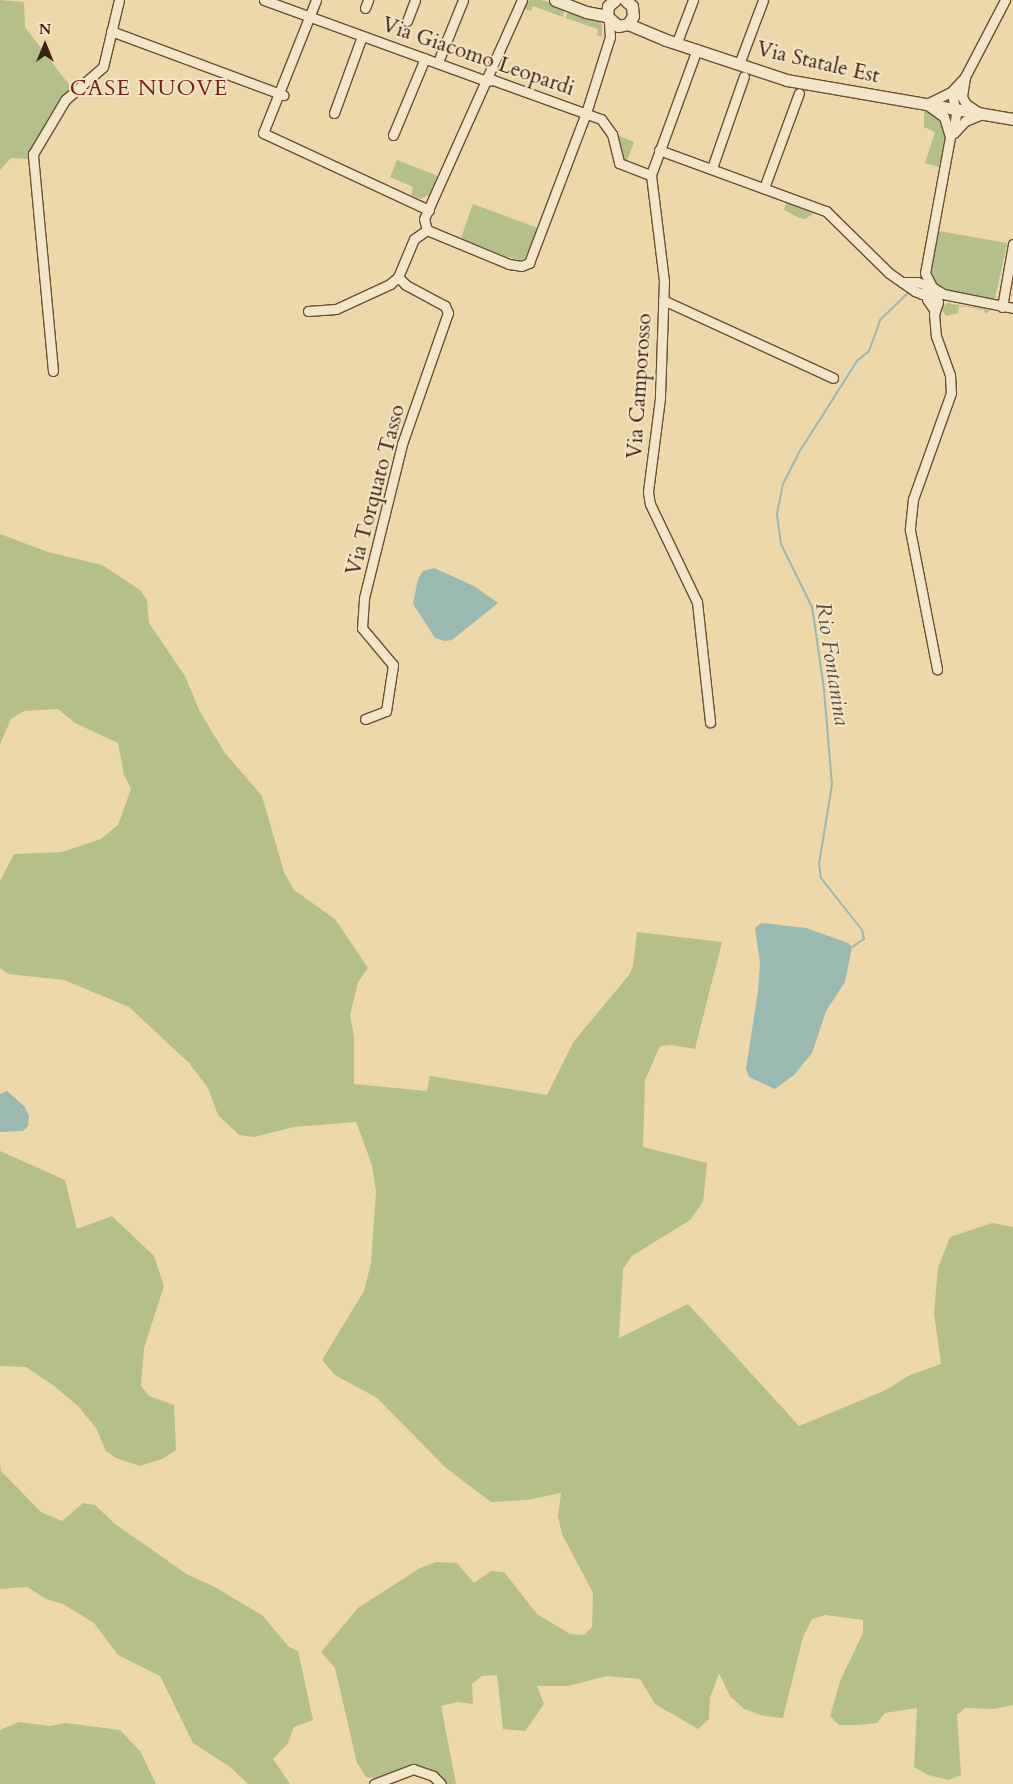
<!DOCTYPE html>
<style>
body{margin:0}
#map{position:relative;width:1013px;height:1784px;overflow:hidden;background:#edd8aa;font-family:Cardo,serif}
div>[style]{position:absolute}
.green>*{inset:0;background:#b4bf8b}
.water>*{inset:0;background:#9ab9b0}
.stream>*{height:2px;margin:-1px;padding:0 1px;transform-origin:1px;border-radius:1px;background:#9ab9b0}
.roads{filter:drop-shadow(1px 0 #685035) drop-shadow(-1px 0 #685035) drop-shadow(0 1px #685035) drop-shadow(0 -1px #685035)}
.street>*{height:9px;margin:-4.5px;padding:0 4.5px;transform-origin:4.5px;border-radius:4.5px;background:#f3e6c8}
.secondary>*{height:11px;margin:-5.5px;padding:0 5.5px;transform-origin:5.5px;border-radius:5.5px;background:#f3e6c8}
span{translate:-50% -50%;white-space:nowrap;text-align:center;line-height:1.15;-webkit-text-stroke:4px #f3e6c8;paint-order:stroke}
.street-label{font-size:21px;color:#3b220e}
.neighbourhood-label{font-size:22px;color:#7a1f14;letter-spacing:1px}
.water-label{font-size:22px;color:#584f3f;font-style:italic}
.north{position:absolute;left:20px;top:20px;width:50px;height:50px;-webkit-text-stroke:4px #f3e6c8;paint-order:stroke;rotate:0deg;font-size:14px;font-weight:700;line-height:20px;text-align:center;color:#3b220e}
.north::after{content:'';display:block;margin:auto;width:18px;height:22px;background:#3b220e;clip-path:polygon(50% 0,100% 100%,50% 72%,0 100%)}
</style>
<div id="map">
<div class="green">
<i style="clip-path:polygon(0 0,24px 2px,25px 27px,73px 90px,49px 116px,28px 159px,11px 158px,0 170px)"></i>
<i style="clip-path:polygon(529px 0,542px 0,565px 8px,563px 17px,533px 6px,531px 11px,524px 9px)"></i>
<i style="clip-path:polygon(569px 10px,602px 23px,602px 37px,597px 35px,598px 29px,565px 18px)"></i>
<i style="clip-path:polygon(924px 111px,939px 116px,946px 131px,939px 167px,925px 163px,935px 132px,924px 127px)"></i>
<i style="clip-path:polygon(615px 134px,634px 142px,626px 164px,619px 159px)"></i>
<i style="clip-path:polygon(397px 160px,438px 176px,430px 195px,420px 199px,411px 195px,413px 187px,390px 177px)"></i>
<i style="clip-path:polygon(786px 202px,801px 206px,813px 214px,805px 219px,799px 218px,784px 210px)"></i>
<i style="clip-path:polygon(473px 204px,538px 228px,525px 258px,519px 260px,505px 256px,461px 238px)"></i>
<i style="clip-path:polygon(939px 231px,1007px 243px,995px 299px,950px 291px,937px 284px,931px 271px)"></i>
<i style="clip-path:polygon(947px 303px,990px 310px,986px 314px,984px 310px,959px 306px,958px 313px,946px 316px,941px 308px)"></i>
<i style="clip-path:polygon(0 534px,48px 552px,102px 565px,140px 590px,147px 600px,149px 623px,185px 676px,200px 712px,225px 753px,262px 796px,284px 872px,294px 890px,335px 919px,368px 968px,358px 982px,350px 1015px,354px 1036px,354px 1084px,427px 1091px,430px 1076px,547px 1095px,574px 1041px,629px 975px,633px 966px,637px 932px,722px 942px,695px 1049px,671px 1045px,660px 1046px,645px 1080px,643px 1147px,707px 1163px,703px 1202px,690px 1220px,632px 1256px,623px 1269px,619px 1338px,688px 1304px,799px 1426px,886px 1390px,910px 1375px,941px 1364px,934px 1313px,938px 1268px,950px 1237px,992px 1223px,1013px 1227px,1013px 1705px,994px 1709px,965px 1708px,957px 1715px,961px 1775px,949px 1780px,928px 1775px,914px 1767px,917px 1708px,885px 1713px,877px 1723px,859px 1725px,839px 1725px,830px 1716px,840px 1681px,863px 1633px,863px 1620px,825px 1615px,812px 1619px,803px 1637px,783px 1718px,764px 1716px,744px 1709px,730px 1696px,719px 1673px,710px 1698px,709px 1719px,698px 1729px,655px 1704px,640px 1679px,607px 1676px,568px 1686px,537px 1686px,544px 1704px,533px 1720px,525px 1731px,503px 1729px,497px 1675px,482px 1676px,472px 1684px,473px 1704px,457px 1702px,441px 1706px,456px 1784px,442px 1784px,424px 1768px,381px 1779px,366px 1777px,357px 1763px,335px 1668px,321px 1652px,358px 1608px,420px 1568px,436px 1562px,457px 1563px,474px 1583px,491px 1571px,504px 1572px,537px 1614px,570px 1634px,584px 1635px,592px 1627px,593px 1593px,562px 1534px,558px 1516px,561px 1493px,527px 1500px,491px 1502px,446px 1468px,377px 1398px,335px 1375px,322px 1360px,364px 1291px,371px 1263px,376px 1192px,372px 1165px,356px 1122px,294px 1127px,254px 1137px,239px 1135px,218px 1115px,208px 1088px,189px 1063px,129px 1007px,64px 980px,8px 974px,0 968px,0 881px,14px 854px,62px 852px,101px 839px,118px 825px,131px 789px,124px 775px,118px 743px,75px 723px,58px 709px,24px 711px,11px 719px,0 744px)"></i>
<i style="clip-path:polygon(0 1151px,65px 1180px,77px 1229px,112px 1216px,154px 1256px,164px 1286px,144px 1348px,141px 1386px,149px 1396px,174px 1405px,176px 1450px,162px 1459px,140px 1466px,116px 1458px,106px 1451px,96px 1428px,78px 1406px,54px 1386px,26px 1367px,0 1366px)"></i>
<i style="clip-path:polygon(0 1463px,1px 1471px,41px 1512px,62px 1521px,83px 1503px,95px 1505px,115px 1524px,188px 1575px,213px 1586px,262px 1615px,289px 1647px,298px 1651px,313px 1720px,294px 1727px,288px 1743px,273px 1759px,290px 1784px,248px 1784px,230px 1767px,193px 1743px,160px 1676px,118px 1655px,94px 1623px,63px 1604px,46px 1599px,27px 1587px,0 1589px)"></i>
<i style="clip-path:polygon(19px 1722px,50px 1726px,66px 1723px,120px 1730px,140px 1751px,156px 1784px,0 1784px,0 1730px)"></i>
</div>
<div class="water">
<i style="clip-path:polygon(434px 568px,474px 586px,498px 603px,452px 640px,445px 641px,435px 638px,413px 604px,418px 579px,423px 571px)"></i>
<i style="clip-path:polygon(761px 923px,806px 928px,848px 943px,852px 947px,845px 982px,826px 1011px,812px 1053px,794px 1075px,775px 1089px,749px 1077px,746px 1069px,758px 991px,760px 963px,755px 928px)"></i>
<i style="clip-path:polygon(7px 1091px,25px 1107px,29px 1116px,28px 1126px,23px 1131px,0 1132px,0 1094px)"></i>
</div>
<div class="stream">
<i style="left:852px;top:947px;width:14px;rotate:-34deg"></i>
<i style="left:864px;top:939px;width:9px;rotate:-103deg"></i>
<i style="left:862px;top:930px;width:66px;rotate:-128.3deg"></i>
<i style="left:821px;top:878px;width:14px;rotate:-98deg"></i>
<i style="left:819px;top:864px;width:80px;rotate:-80.7deg"></i>
<i style="left:832px;top:785px;width:96px;rotate:-94.8deg"></i>
<i style="left:824px;top:689px;width:83px;rotate:-98.3deg"></i>
<i style="left:812px;top:607px;width:70px;rotate:-116.2deg"></i>
<i style="left:781px;top:544px;width:30px;rotate:-98deg"></i>
<i style="left:777px;top:514px;width:31px;rotate:-79deg"></i>
<i style="left:783px;top:484px;width:34px;rotate:-63deg"></i>
<i style="left:798px;top:454px;width:110px;rotate:-57.6deg"></i>
<i style="left:857px;top:361px;width:16px;rotate:-40deg"></i>
<i style="left:869px;top:351px;width:33px;rotate:-70deg"></i>
<i style="left:880px;top:320px;width:40px;rotate:-44deg"></i>
</div>
<div class="roads">
<div class="street">
<i style="left:264px;top:0;width:236px;rotate:20deg"></i>
<i style="left:486px;top:81px;width:7px;rotate:-8deg"></i>
<i style="left:493px;top:80px;width:115px;rotate:19.9deg"></i>
<i style="left:601px;top:119px;width:19px;rotate:54deg"></i>
<i style="left:612px;top:134px;width:30px;rotate:76deg"></i>
<i style="left:619px;top:163px;width:34px;rotate:21deg"></i>
<i style="left:316px;top:0;width:143px;rotate:111.7deg"></i>
<i style="left:263px;top:133px;width:183px;rotate:24.9deg"></i>
<i style="left:1005px;top:0;width:87px;rotate:117.5deg"></i>
<i style="left:965px;top:77px;width:21px;rotate:133deg"></i>
<i style="left:951px;top:92px;width:28px;rotate:154deg"></i>
<i style="left:926px;top:104px;width:22px;rotate:36deg"></i>
<i style="left:944px;top:117px;width:21px;rotate:73deg"></i>
<i style="left:950px;top:137px;width:138px;rotate:100.4deg"></i>
<i style="left:925px;top:273px;width:16px;rotate:63deg"></i>
<i style="left:932px;top:287px;width:13px;rotate:32deg"></i>
<i style="left:943px;top:294px;width:71px;rotate:11.3deg"></i>
<i style="left:365px;top:8px;width:9px;rotate:-69deg"></i>
<i style="left:407px;top:21px;width:22px;rotate:-69deg"></i>
<i style="left:111px;top:31px;width:184px;rotate:20.4deg"></i>
<i style="left:677px;top:42px;width:45px;rotate:-69.1deg"></i>
<i style="left:697px;top:49px;width:134px;rotate:110.1deg"></i>
<i style="left:651px;top:175px;width:107px;rotate:83deg"></i>
<i style="left:664px;top:281px;width:117px;rotate:92deg"></i>
<i style="left:660px;top:398px;width:95px;rotate:97.3deg"></i>
<i style="left:648px;top:492px;width:12px;rotate:81deg"></i>
<i style="left:650px;top:504px;width:109px;rotate:64.4deg"></i>
<i style="left:697px;top:602px;width:121px;rotate:83.8deg"></i>
<i style="left:440px;top:57px;width:61px;rotate:-68deg"></i>
<i style="left:739px;top:64px;width:68px;rotate:-69.4deg"></i>
<i style="left:965px;top:77px;width:20px;rotate:99deg"></i>
<i style="left:962px;top:97px;width:8px;rotate:60deg"></i>
<i style="left:966px;top:104px;width:14px;rotate:34deg"></i>
<i style="left:334px;top:113px;width:82px;rotate:-70deg"></i>
<i style="left:953px;top:133px;width:18px;rotate:-81deg"></i>
<i style="left:956px;top:115px;width:17px;rotate:-100deg"></i>
<i style="left:953px;top:98px;width:12px;rotate:-70deg"></i>
<i style="left:954px;top:133px;width:16px;rotate:-47deg"></i>
<i style="left:965px;top:121px;width:18px;rotate:-22deg"></i>
<i style="left:393px;top:135px;width:83px;rotate:-67.4deg"></i>
<i style="left:659px;top:150px;width:178px;rotate:20.1deg"></i>
<i style="left:826px;top:211px;width:88px;rotate:44.5deg"></i>
<i style="left:889px;top:273px;width:32px;rotate:35deg"></i>
<i style="left:915px;top:291px;width:8px;rotate:23deg"></i>
<i style="left:922px;top:294px;width:12px;rotate:-35deg"></i>
<i style="left:712px;top:168px;width:97px;rotate:-70.8deg"></i>
<i style="left:764px;top:188px;width:101px;rotate:-69.8deg"></i>
<i style="left:427px;top:230px;width:89px;rotate:22.5deg"></i>
<i style="left:509px;top:264px;width:12px;rotate:9deg"></i>
<i style="left:521px;top:266px;width:9px;rotate:-21deg"></i>
<i style="left:529px;top:263px;width:160px;rotate:-69.2deg"></i>
<i style="left:586px;top:113px;width:80px;rotate:-72.5deg"></i>
<i style="left:610px;top:37px;width:16px;rotate:-94deg"></i>
<i style="left:427px;top:230px;width:11px;rotate:-105deg"></i>
<i style="left:424px;top:219px;width:240px;rotate:-65.9deg"></i>
<i style="left:902px;top:282px;width:15px"></i>
<i style="left:917px;top:282px;width:16px;rotate:18deg"></i>
<i style="left:663px;top:300px;width:187px;rotate:24.6deg"></i>
<i style="left:1002px;top:307px;width:64px;rotate:-80.1deg"></i>
<i style="left:308px;top:311px;width:28px;rotate:-4deg"></i>
<i style="left:336px;top:309px;width:60px;rotate:-24.8deg"></i>
<i style="left:390px;top:284px;width:11px;rotate:-41deg"></i>
<i style="left:398px;top:277px;width:41px;rotate:-67.2deg"></i>
<i style="left:414px;top:239px;width:16px;rotate:-35deg"></i>
<i style="left:935px;top:311px;width:14px;rotate:-124deg"></i>
<i style="left:927px;top:299px;width:13px;rotate:-67deg"></i>
<i style="left:932px;top:287px;width:16px;rotate:68deg"></i>
<i style="left:938px;top:302px;width:13px;rotate:108deg"></i>
<i style="left:934px;top:314px;width:22px;rotate:85deg"></i>
<i style="left:936px;top:336px;width:41px;rotate:70.3deg"></i>
<i style="left:950px;top:375px;width:18px;rotate:87deg"></i>
<i style="left:951px;top:393px;width:113px;rotate:109.7deg"></i>
<i style="left:913px;top:499px;width:31px;rotate:96deg"></i>
<i style="left:910px;top:530px;width:142px;rotate:79deg"></i>
<i style="left:53px;top:371px;width:218px;rotate:-95.3deg"></i>
<i style="left:33px;top:154px;width:63px;rotate:-59.3deg"></i>
<i style="left:65px;top:100px;width:50px;rotate:-41deg"></i>
<i style="left:103px;top:67px;width:69px;rotate:-76.6deg"></i>
<i style="left:365px;top:719px;width:22px;rotate:-21deg"></i>
<i style="left:386px;top:711px;width:47px;rotate:-81.3deg"></i>
<i style="left:393px;top:665px;width:48px;rotate:-130deg"></i>
<i style="left:362px;top:628px;width:30px;rotate:-86deg"></i>
<i style="left:364px;top:598px;width:159px;rotate:-76.1deg"></i>
<i style="left:402px;top:444px;width:139px;rotate:-70.7deg"></i>
<i style="left:448px;top:313px;width:8px;rotate:-113deg"></i>
<i style="left:445px;top:306px;width:44px;rotate:-151.7deg"></i>
<i style="left:406px;top:285px;width:11px;rotate:-135deg"></i>
<i style="left:374px;top:1784px;width:42px;rotate:-21deg"></i>
<i style="left:413px;top:1769px;width:21px;rotate:19deg"></i>
<i style="left:433px;top:1776px;width:11px;rotate:45deg"></i>
</div>
<div class="secondary">
<i style="left:555px;top:0;width:33px;rotate:21deg"></i>
<i style="left:586px;top:12px;width:21px;rotate:11deg"></i>
<i style="left:615px;top:0;width:9px;rotate:139deg"></i>
<i style="left:608px;top:6px;width:10px;rotate:96deg"></i>
<i style="left:607px;top:16px;width:15px;rotate:42deg"></i>
<i style="left:618px;top:26px;width:10px;rotate:-11deg"></i>
<i style="left:628px;top:24px;width:9px;rotate:-58deg"></i>
<i style="left:633px;top:16px;width:10px;rotate:-96deg"></i>
<i style="left:632px;top:6px;width:9px;rotate:-139deg"></i>
<i style="left:628px;top:24px;width:41px;rotate:22.8deg"></i>
<i style="left:666px;top:40px;width:127px;rotate:18.3deg"></i>
<i style="left:787px;top:80px;width:229px;rotate:9.8deg"></i>
</div>
</div>
<div class="street-label">
<span style="left:478px;top:57px;rotate:19deg">Via Giacomo Leopardi</span>
<span style="left:818px;top:63px;rotate:13deg">Via Statale Est</span>
<span style="left:640px;top:386px;rotate:-86deg">Via Camporosso</span>
<span style="left:376px;top:490px;rotate:-75deg">Via Torquato Tasso</span>
</div>
<div class="neighbourhood-label">
<span style="left:149px;top:89px">CASE NUOVE</span>
</div>
<div class="water-label">
<span style="left:832px;top:664px;rotate:81deg">Rio Fontanina</span>
</div>
<div class="north">N</div>
</div>
